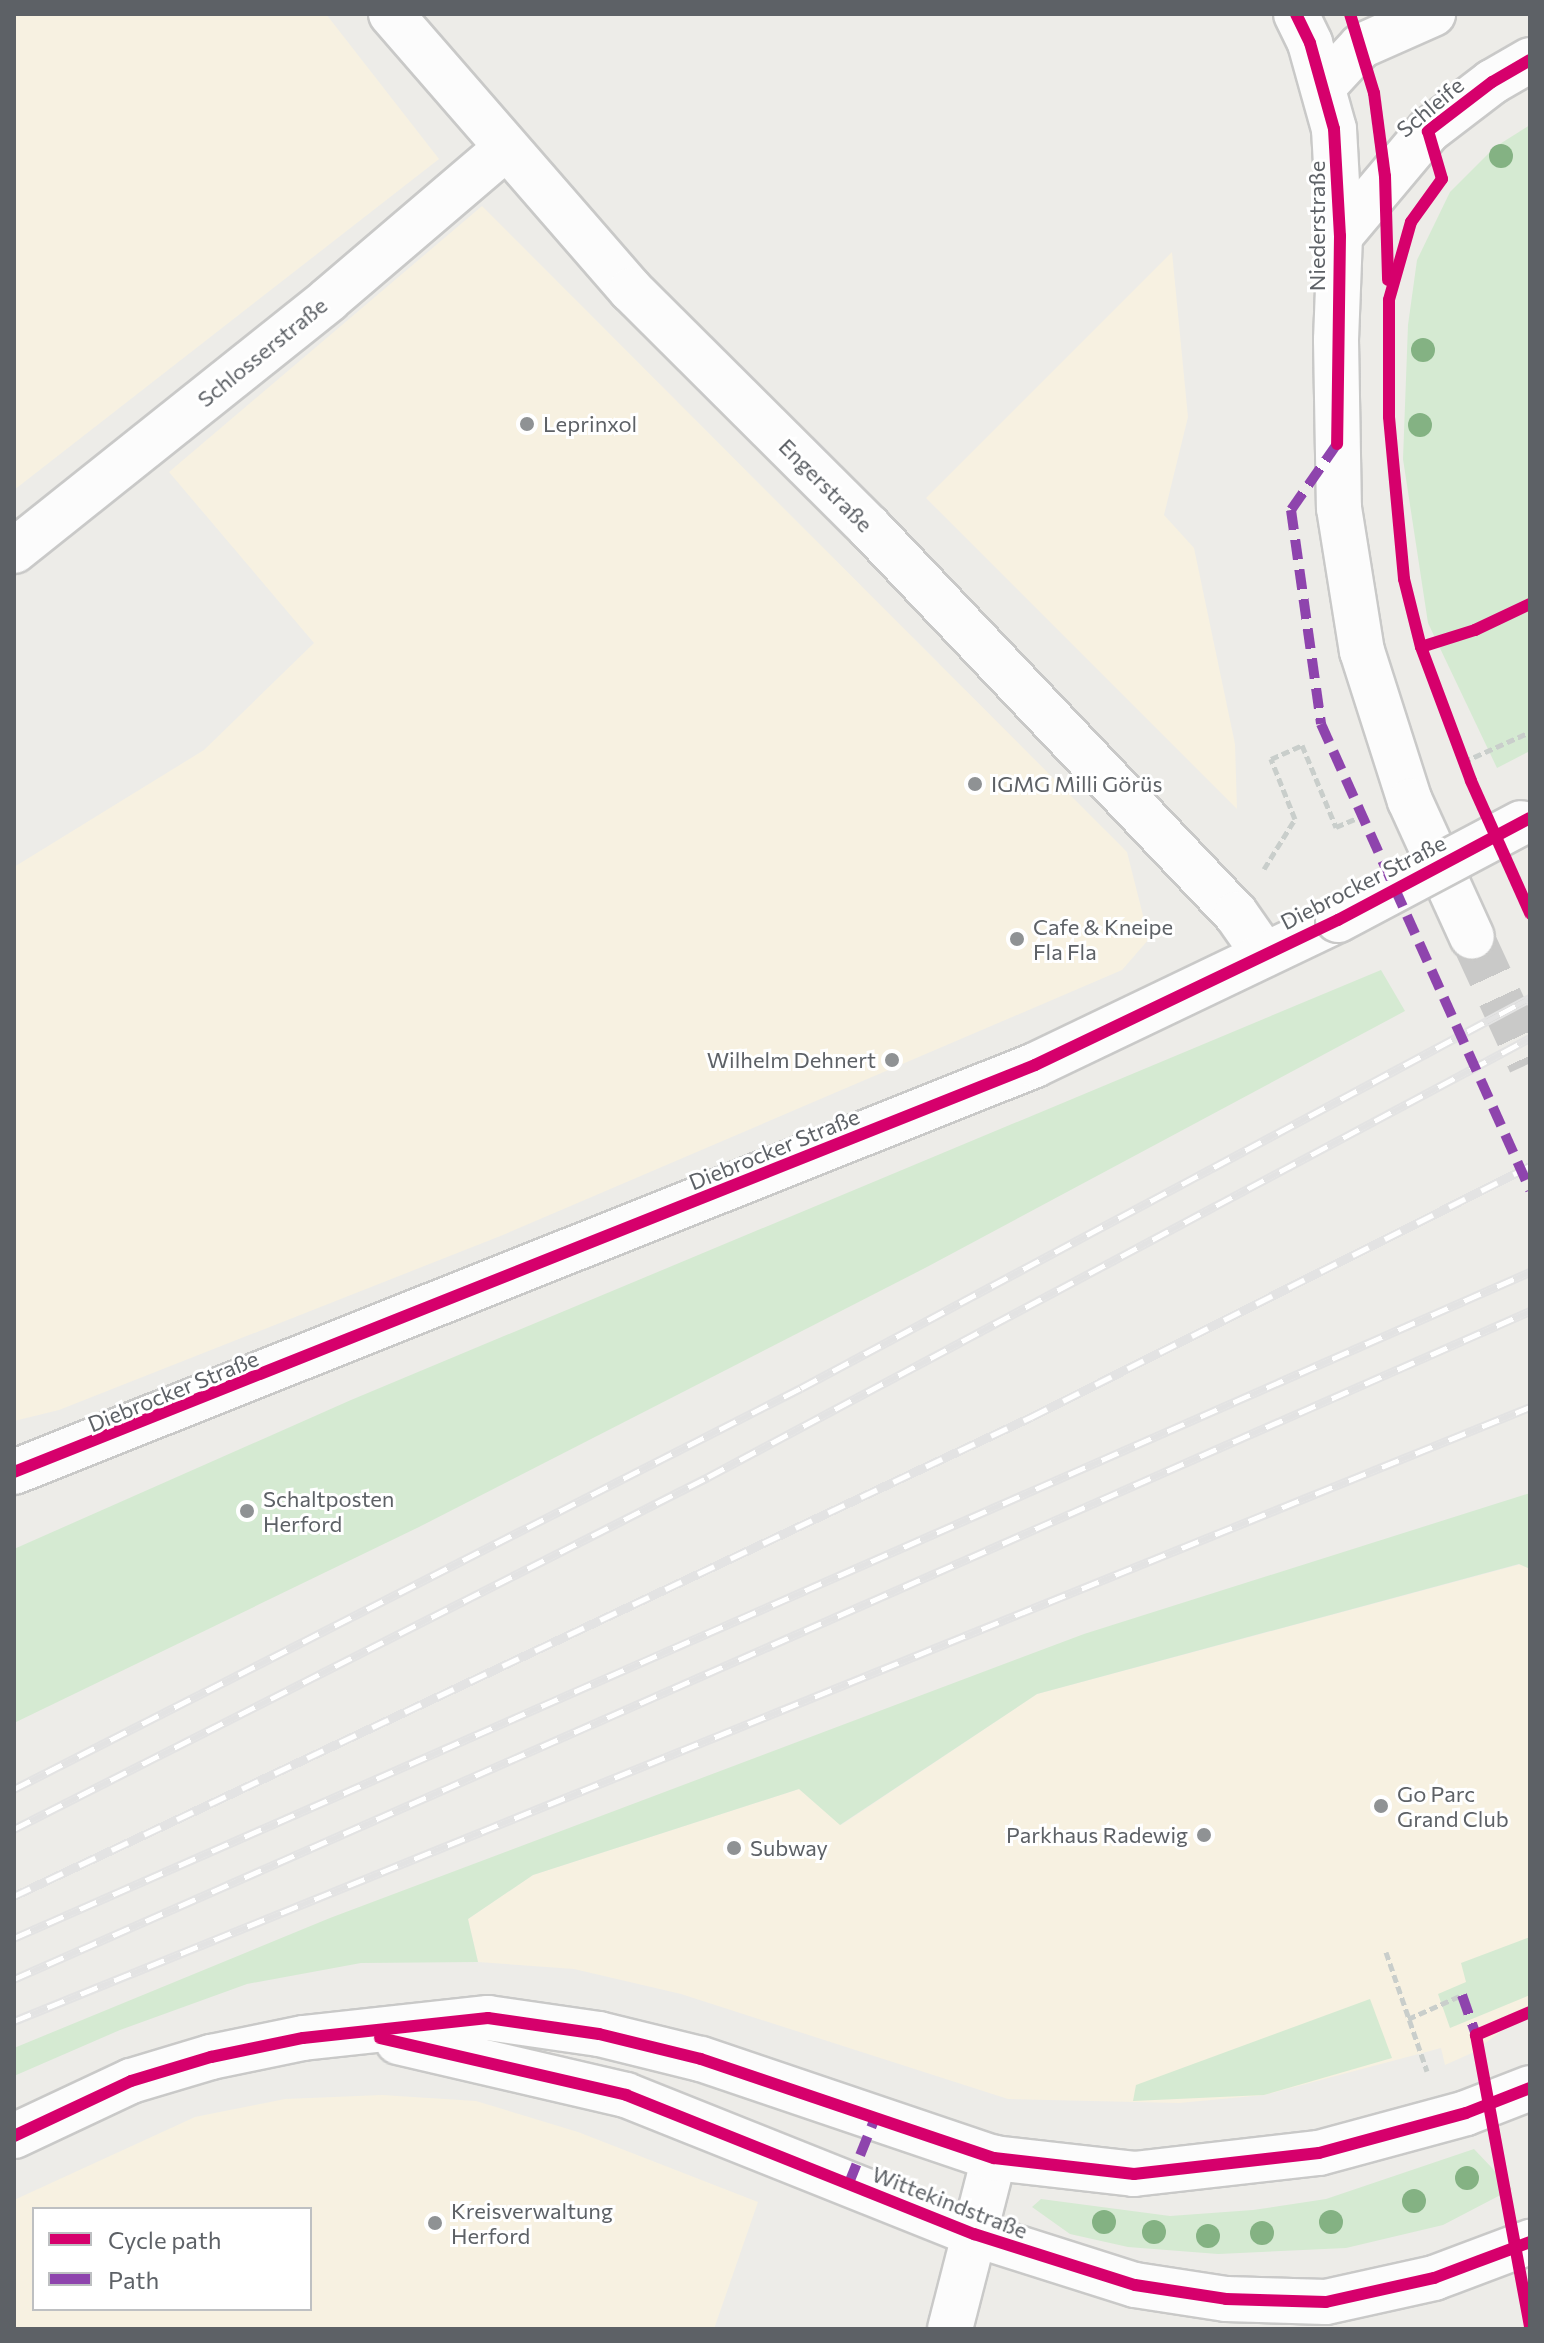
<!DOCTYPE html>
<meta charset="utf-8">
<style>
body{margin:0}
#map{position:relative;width:1544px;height:2343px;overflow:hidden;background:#edece8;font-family:Commissioner,sans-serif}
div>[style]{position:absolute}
.commercial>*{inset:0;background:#f7f1e1}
.green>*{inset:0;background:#d5ead2}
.secondary-tunnel>*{height:44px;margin-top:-22px;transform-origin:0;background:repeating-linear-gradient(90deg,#c9c9c8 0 44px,transparent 0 66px)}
.path>*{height:5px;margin-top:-2.5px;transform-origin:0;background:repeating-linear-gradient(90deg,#c9cecb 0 8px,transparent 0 12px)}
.roads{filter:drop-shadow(2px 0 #c9c9c8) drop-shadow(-2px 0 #c9c9c8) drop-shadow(0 2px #c9c9c8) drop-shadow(0 -2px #c9c9c8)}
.minor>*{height:44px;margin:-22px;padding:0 22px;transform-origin:22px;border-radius:22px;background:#fcfcfc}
.tertiary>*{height:44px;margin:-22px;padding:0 22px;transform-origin:22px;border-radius:22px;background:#fcfcfc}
.secondary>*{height:44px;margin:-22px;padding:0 22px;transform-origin:22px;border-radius:22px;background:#fcfcfc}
.rail>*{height:9px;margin-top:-4.5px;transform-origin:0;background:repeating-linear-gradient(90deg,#fff 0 18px,#e3e3e3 0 36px);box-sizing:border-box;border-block:2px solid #e3e3e3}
.bridges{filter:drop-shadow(2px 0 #c9c9c8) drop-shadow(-2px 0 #c9c9c8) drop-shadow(0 2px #c9c9c8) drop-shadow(0 -2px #c9c9c8)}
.secondary-bridge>*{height:44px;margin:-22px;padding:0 22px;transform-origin:22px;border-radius:22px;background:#fcfcfc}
.quiet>*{height:10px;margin-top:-5px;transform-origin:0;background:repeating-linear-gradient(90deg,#8e44ad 0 20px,transparent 0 30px)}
.cycleway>*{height:12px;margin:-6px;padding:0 6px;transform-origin:6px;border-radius:6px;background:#d6006c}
.trees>*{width:24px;height:24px;margin:-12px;border-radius:50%;background:#84b283}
.dots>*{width:22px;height:22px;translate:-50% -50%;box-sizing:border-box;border:4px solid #fff;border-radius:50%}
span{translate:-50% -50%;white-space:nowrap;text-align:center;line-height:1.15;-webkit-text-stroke:6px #fff;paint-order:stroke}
.street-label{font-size:22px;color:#5d6166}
.poi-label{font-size:22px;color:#5d6166}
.left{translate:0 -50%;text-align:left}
.right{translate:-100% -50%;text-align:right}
.frame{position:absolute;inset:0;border:16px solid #5d6166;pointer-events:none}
.legend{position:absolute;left:32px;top:2207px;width:280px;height:104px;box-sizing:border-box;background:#fff;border:2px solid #bec0c2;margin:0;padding:10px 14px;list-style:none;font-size:24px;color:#5d6166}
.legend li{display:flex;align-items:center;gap:16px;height:40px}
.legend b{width:40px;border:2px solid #bec0c2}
</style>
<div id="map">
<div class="commercial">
<i style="clip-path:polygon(14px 14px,326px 14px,439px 159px,14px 490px)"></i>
<i style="clip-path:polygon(482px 206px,1127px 852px,1149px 939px,1122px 970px,503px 1235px,59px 1410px,14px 1421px,14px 867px,204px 750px,314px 643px,169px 472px)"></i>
<i style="clip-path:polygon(1172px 252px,1188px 417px,1164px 515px,1194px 548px,1235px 744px,1237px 809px,926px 498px)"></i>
<i style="clip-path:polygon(1525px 1563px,1530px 1569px,1530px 2010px,1472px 2053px,1445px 2065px,1441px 2048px,1264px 2095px,1179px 2103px,1008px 2099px,681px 1994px,574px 1969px,478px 1962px,468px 1919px,533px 1875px,799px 1789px,841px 1825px,1037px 1694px)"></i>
<i style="clip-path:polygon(evenodd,382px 2095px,476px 2101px,578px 2132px,758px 2202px,714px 2329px,14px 2329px,14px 2200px,195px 2117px,285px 2099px,382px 2095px,310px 2209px,310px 2309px,34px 2309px,34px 2209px,310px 2209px)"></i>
</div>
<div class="green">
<i style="clip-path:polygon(1530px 125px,1530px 751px,1497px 768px,1428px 623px,1403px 459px,1408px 325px,1417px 260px,1450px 192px,1495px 147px)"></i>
<i style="clip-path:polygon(1381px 970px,1405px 1011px,925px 1268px,419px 1527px,14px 1723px,14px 1549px,351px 1400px)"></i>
<i style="clip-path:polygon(1530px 1493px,1530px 1569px,1519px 1564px,1037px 1694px,840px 1825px,799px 1789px,533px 1875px,468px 1919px,478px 1962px,361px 1963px,247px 1984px,120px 2030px,14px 2076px,14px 2048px,330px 1918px,1084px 1634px)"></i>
<i style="clip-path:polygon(1530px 1937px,1530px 1995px,1450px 2028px,1438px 1994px,1466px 1982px,1461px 1963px)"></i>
<i style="clip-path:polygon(1370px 1999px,1392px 2058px,1264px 2095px,1133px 2101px,1136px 2085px)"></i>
<i style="clip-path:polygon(1474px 2149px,1512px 2189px,1443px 2225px,1346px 2248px,1218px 2254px,1128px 2247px,1070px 2234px,1032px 2207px,1041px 2199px,1170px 2216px,1253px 2210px,1326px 2199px)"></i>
</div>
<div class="secondary-tunnel">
<i style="left:1472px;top:937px;width:139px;rotate:65.3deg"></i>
</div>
<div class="path">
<i style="left:1463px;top:762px;width:73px;rotate:-24.1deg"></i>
<i style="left:1264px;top:869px;width:59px;rotate:-58.2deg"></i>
<i style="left:1295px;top:819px;width:65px;rotate:-111.8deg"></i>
<i style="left:1271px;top:759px;width:34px;rotate:-24deg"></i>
<i style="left:1302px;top:745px;width:89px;rotate:67.5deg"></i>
<i style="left:1336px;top:827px;width:26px;rotate:-23deg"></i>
<i style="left:1386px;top:1952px;width:126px;rotate:71deg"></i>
<i style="left:1408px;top:2019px;width:59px;rotate:-24deg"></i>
<i style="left:580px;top:2329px;width:18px"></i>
</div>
<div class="roads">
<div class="minor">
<i style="left:14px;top:551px;width:402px;rotate:-38.6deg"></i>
<i style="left:328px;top:300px;width:233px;rotate:-40.5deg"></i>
<i style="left:950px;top:2329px;width:177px;rotate:-75.6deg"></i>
</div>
<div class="tertiary">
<i style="left:391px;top:14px;width:366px;rotate:49deg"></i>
<i style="left:631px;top:290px;width:336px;rotate:44.9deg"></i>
<i style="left:869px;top:527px;width:533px;rotate:46.52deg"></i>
<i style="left:1236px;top:914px;width:49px;rotate:55deg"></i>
<i style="left:398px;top:2042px;width:234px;rotate:13.1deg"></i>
<i style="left:626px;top:2095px;width:375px;rotate:21.8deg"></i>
<i style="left:974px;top:2234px;width:169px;rotate:17.6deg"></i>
<i style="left:1135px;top:2285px;width:92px;rotate:8.7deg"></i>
<i style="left:1226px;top:2299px;width:100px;rotate:1.7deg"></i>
<i style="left:1326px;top:2302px;width:111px;rotate:-12.5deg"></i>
<i style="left:1434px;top:2278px;width:103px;rotate:-20.6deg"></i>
<i style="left:14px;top:2136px;width:129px;rotate:-25.2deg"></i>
<i style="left:131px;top:2081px;width:84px;rotate:-16.7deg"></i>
<i style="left:211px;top:2057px;width:94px;rotate:-11.7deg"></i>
<i style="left:303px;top:2038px;width:186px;rotate:-6.2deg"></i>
<i style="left:488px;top:2018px;width:112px;rotate:8.2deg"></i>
<i style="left:599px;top:2034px;width:105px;rotate:13.8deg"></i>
<i style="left:701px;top:2059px;width:309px;rotate:18.7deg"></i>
<i style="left:994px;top:2158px;width:141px;rotate:6.5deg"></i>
<i style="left:1134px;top:2174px;width:186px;rotate:-6.5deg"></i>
<i style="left:1319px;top:2153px;width:152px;rotate:-15.2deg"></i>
<i style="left:1466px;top:2113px;width:69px;rotate:-21.3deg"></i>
</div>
<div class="secondary">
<i style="left:1296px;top:14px;width:32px;rotate:64deg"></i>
<i style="left:1310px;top:43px;width:89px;rotate:74.4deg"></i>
<i style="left:1334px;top:129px;width:107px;rotate:86.8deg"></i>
<i style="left:1340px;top:236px;width:104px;rotate:92.2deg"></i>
<i style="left:1336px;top:340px;width:168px;rotate:89deg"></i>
<i style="left:1339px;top:508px;width:145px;rotate:80.9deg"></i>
<i style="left:1362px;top:651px;width:157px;rotate:72.3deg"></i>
<i style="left:1410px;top:801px;width:149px;rotate:65.5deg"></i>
<i style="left:1323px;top:87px;width:56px;rotate:-47.2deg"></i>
<i style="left:1361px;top:46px;width:79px;rotate:-24deg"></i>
<i style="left:1340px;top:236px;width:137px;rotate:-50deg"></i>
<i style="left:1428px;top:131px;width:81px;rotate:-37.4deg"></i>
<i style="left:1492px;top:82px;width:44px;rotate:-30.1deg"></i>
<i style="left:14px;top:1472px;width:1099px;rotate:-21.73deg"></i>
<i style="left:1035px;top:1065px;width:336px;rotate:-25.6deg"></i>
</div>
</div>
<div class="rail">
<i style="left:14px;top:1789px;width:883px;rotate:-27deg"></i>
<i style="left:801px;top:1388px;width:827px;rotate:-28.15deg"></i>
<i style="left:14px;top:1829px;width:778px;rotate:-26.89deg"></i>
<i style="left:708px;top:1477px;width:932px;rotate:-28.11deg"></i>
<i style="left:14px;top:1896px;width:1124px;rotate:-25.22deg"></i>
<i style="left:1031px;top:1417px;width:559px;rotate:-26.7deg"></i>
<i style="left:14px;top:1938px;width:1656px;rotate:-23.72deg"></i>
<i style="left:14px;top:1979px;width:1657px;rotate:-23.78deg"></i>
<i style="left:14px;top:2021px;width:1636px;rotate:-22.05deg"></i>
</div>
<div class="bridges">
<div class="secondary-bridge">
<i style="left:1338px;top:920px;width:207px;rotate:-27.9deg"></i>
</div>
</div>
<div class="quiet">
<i style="left:1337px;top:444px;width:80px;rotate:124.9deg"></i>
<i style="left:1291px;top:510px;width:216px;rotate:82deg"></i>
<i style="left:1321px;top:724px;width:511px;rotate:65.84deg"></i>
<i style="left:1462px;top:1995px;width:42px;rotate:70.7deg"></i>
<i style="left:849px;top:2183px;width:70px;rotate:-68.2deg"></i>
</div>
<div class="cycleway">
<i style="left:1296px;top:14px;width:32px;rotate:64deg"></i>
<i style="left:1310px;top:43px;width:89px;rotate:74.4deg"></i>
<i style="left:1334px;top:129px;width:107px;rotate:86.8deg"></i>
<i style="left:1340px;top:236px;width:208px;rotate:90.8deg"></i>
<i style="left:1350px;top:14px;width:83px;rotate:73.1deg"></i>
<i style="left:1374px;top:93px;width:84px;rotate:82.5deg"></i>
<i style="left:1385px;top:176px;width:104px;rotate:88.3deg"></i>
<i style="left:1530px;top:60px;width:44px;rotate:149.9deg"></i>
<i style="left:1492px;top:82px;width:81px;rotate:142.6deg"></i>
<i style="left:1428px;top:131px;width:50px;rotate:73.7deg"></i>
<i style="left:1442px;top:179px;width:53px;rotate:125.8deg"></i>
<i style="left:1411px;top:222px;width:81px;rotate:105.8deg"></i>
<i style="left:1389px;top:300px;width:117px;rotate:90deg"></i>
<i style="left:1389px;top:417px;width:163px;rotate:84.7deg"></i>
<i style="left:1404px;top:579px;width:70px;rotate:76deg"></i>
<i style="left:1421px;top:647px;width:143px;rotate:69.5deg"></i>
<i style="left:1471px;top:781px;width:145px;rotate:65.9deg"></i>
<i style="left:1421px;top:647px;width:57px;rotate:-17.5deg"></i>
<i style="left:1475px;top:630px;width:61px;rotate:-25.3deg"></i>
<i style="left:14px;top:1472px;width:1099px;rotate:-21.73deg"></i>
<i style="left:1035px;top:1065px;width:336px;rotate:-25.6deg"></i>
<i style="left:1338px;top:920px;width:217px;rotate:-28deg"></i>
<i style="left:1530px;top:2012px;width:59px;rotate:156.9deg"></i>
<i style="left:1476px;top:2035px;width:296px;rotate:79.5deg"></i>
<i style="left:380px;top:2038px;width:253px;rotate:13deg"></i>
<i style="left:626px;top:2095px;width:375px;rotate:21.8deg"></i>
<i style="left:974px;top:2234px;width:169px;rotate:17.6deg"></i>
<i style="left:1135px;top:2285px;width:92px;rotate:8.7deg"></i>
<i style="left:1226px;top:2299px;width:100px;rotate:1.7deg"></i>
<i style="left:1326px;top:2302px;width:111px;rotate:-12.5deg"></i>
<i style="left:1434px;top:2278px;width:103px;rotate:-20.6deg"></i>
<i style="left:14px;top:2136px;width:129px;rotate:-25.2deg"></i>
<i style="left:131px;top:2081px;width:84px;rotate:-16.7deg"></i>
<i style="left:211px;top:2057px;width:94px;rotate:-11.7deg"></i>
<i style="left:303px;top:2038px;width:186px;rotate:-6.2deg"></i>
<i style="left:488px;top:2018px;width:112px;rotate:8.2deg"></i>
<i style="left:599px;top:2034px;width:105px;rotate:13.8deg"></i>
<i style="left:701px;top:2059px;width:309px;rotate:18.7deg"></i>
<i style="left:994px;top:2158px;width:141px;rotate:6.5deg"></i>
<i style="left:1134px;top:2174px;width:186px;rotate:-6.5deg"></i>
<i style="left:1319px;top:2153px;width:152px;rotate:-15.2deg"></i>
<i style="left:1466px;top:2113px;width:69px;rotate:-21.3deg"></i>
</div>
<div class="trees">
<i style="left:1501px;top:156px"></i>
<i style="left:1423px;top:350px"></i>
<i style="left:1420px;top:425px"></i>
<i style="left:1467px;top:2178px"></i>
<i style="left:1414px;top:2201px"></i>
<i style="left:1104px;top:2222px"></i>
<i style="left:1331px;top:2222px"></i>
<i style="left:1154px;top:2232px"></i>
<i style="left:1262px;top:2233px"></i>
<i style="left:1208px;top:2236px"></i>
</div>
<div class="dots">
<i style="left:527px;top:424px;background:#8f9294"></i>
<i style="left:975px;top:784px;background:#8f9294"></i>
<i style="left:1017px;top:939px;background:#8f9294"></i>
<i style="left:892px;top:1060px;background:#8f9294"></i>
<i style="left:247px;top:1511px;background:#8f9294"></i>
<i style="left:1381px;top:1806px;background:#8f9294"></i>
<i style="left:1204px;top:1835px;background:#8f9294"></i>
<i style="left:734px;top:1848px;background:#8f9294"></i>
<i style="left:435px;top:2223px;background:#8f9294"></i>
</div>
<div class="street-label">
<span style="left:1430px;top:107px;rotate:-40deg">Schleife</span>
<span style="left:1317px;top:226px;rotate:-90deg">Niederstraße</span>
<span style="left:262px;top:352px;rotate:-39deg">Schlosserstraße</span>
<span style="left:826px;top:485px;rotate:45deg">Engerstraße</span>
<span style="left:1363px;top:882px;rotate:-27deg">Diebrocker Straße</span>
<span style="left:774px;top:1149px;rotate:-22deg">Diebrocker Straße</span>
<span style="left:173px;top:1391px;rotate:-22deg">Diebrocker Straße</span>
<span style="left:950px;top:2202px;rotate:21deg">Wittekindstraße</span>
</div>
<div class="poi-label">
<span class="left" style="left:543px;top:424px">Leprinxol</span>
<span class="left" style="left:991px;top:784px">IGMG Milli Görüs</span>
<span class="left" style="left:1033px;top:939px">Cafe &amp; Kneipe<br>Fla Fla</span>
<span class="right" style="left:876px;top:1060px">Wilhelm Dehnert</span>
<span class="left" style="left:263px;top:1511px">Schaltposten<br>Herford</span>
<span class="left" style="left:1397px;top:1806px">Go Parc<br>Grand Club</span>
<span class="right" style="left:1188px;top:1835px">Parkhaus Radewig</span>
<span class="left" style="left:750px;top:1848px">Subway</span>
<span class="left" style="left:451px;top:2223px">Kreisverwaltung<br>Herford</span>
</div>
<div class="frame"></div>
<ul class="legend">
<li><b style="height:10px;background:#d6006c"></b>Cycle path</li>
<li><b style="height:10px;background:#8e44ad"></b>Path</li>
</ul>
</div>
